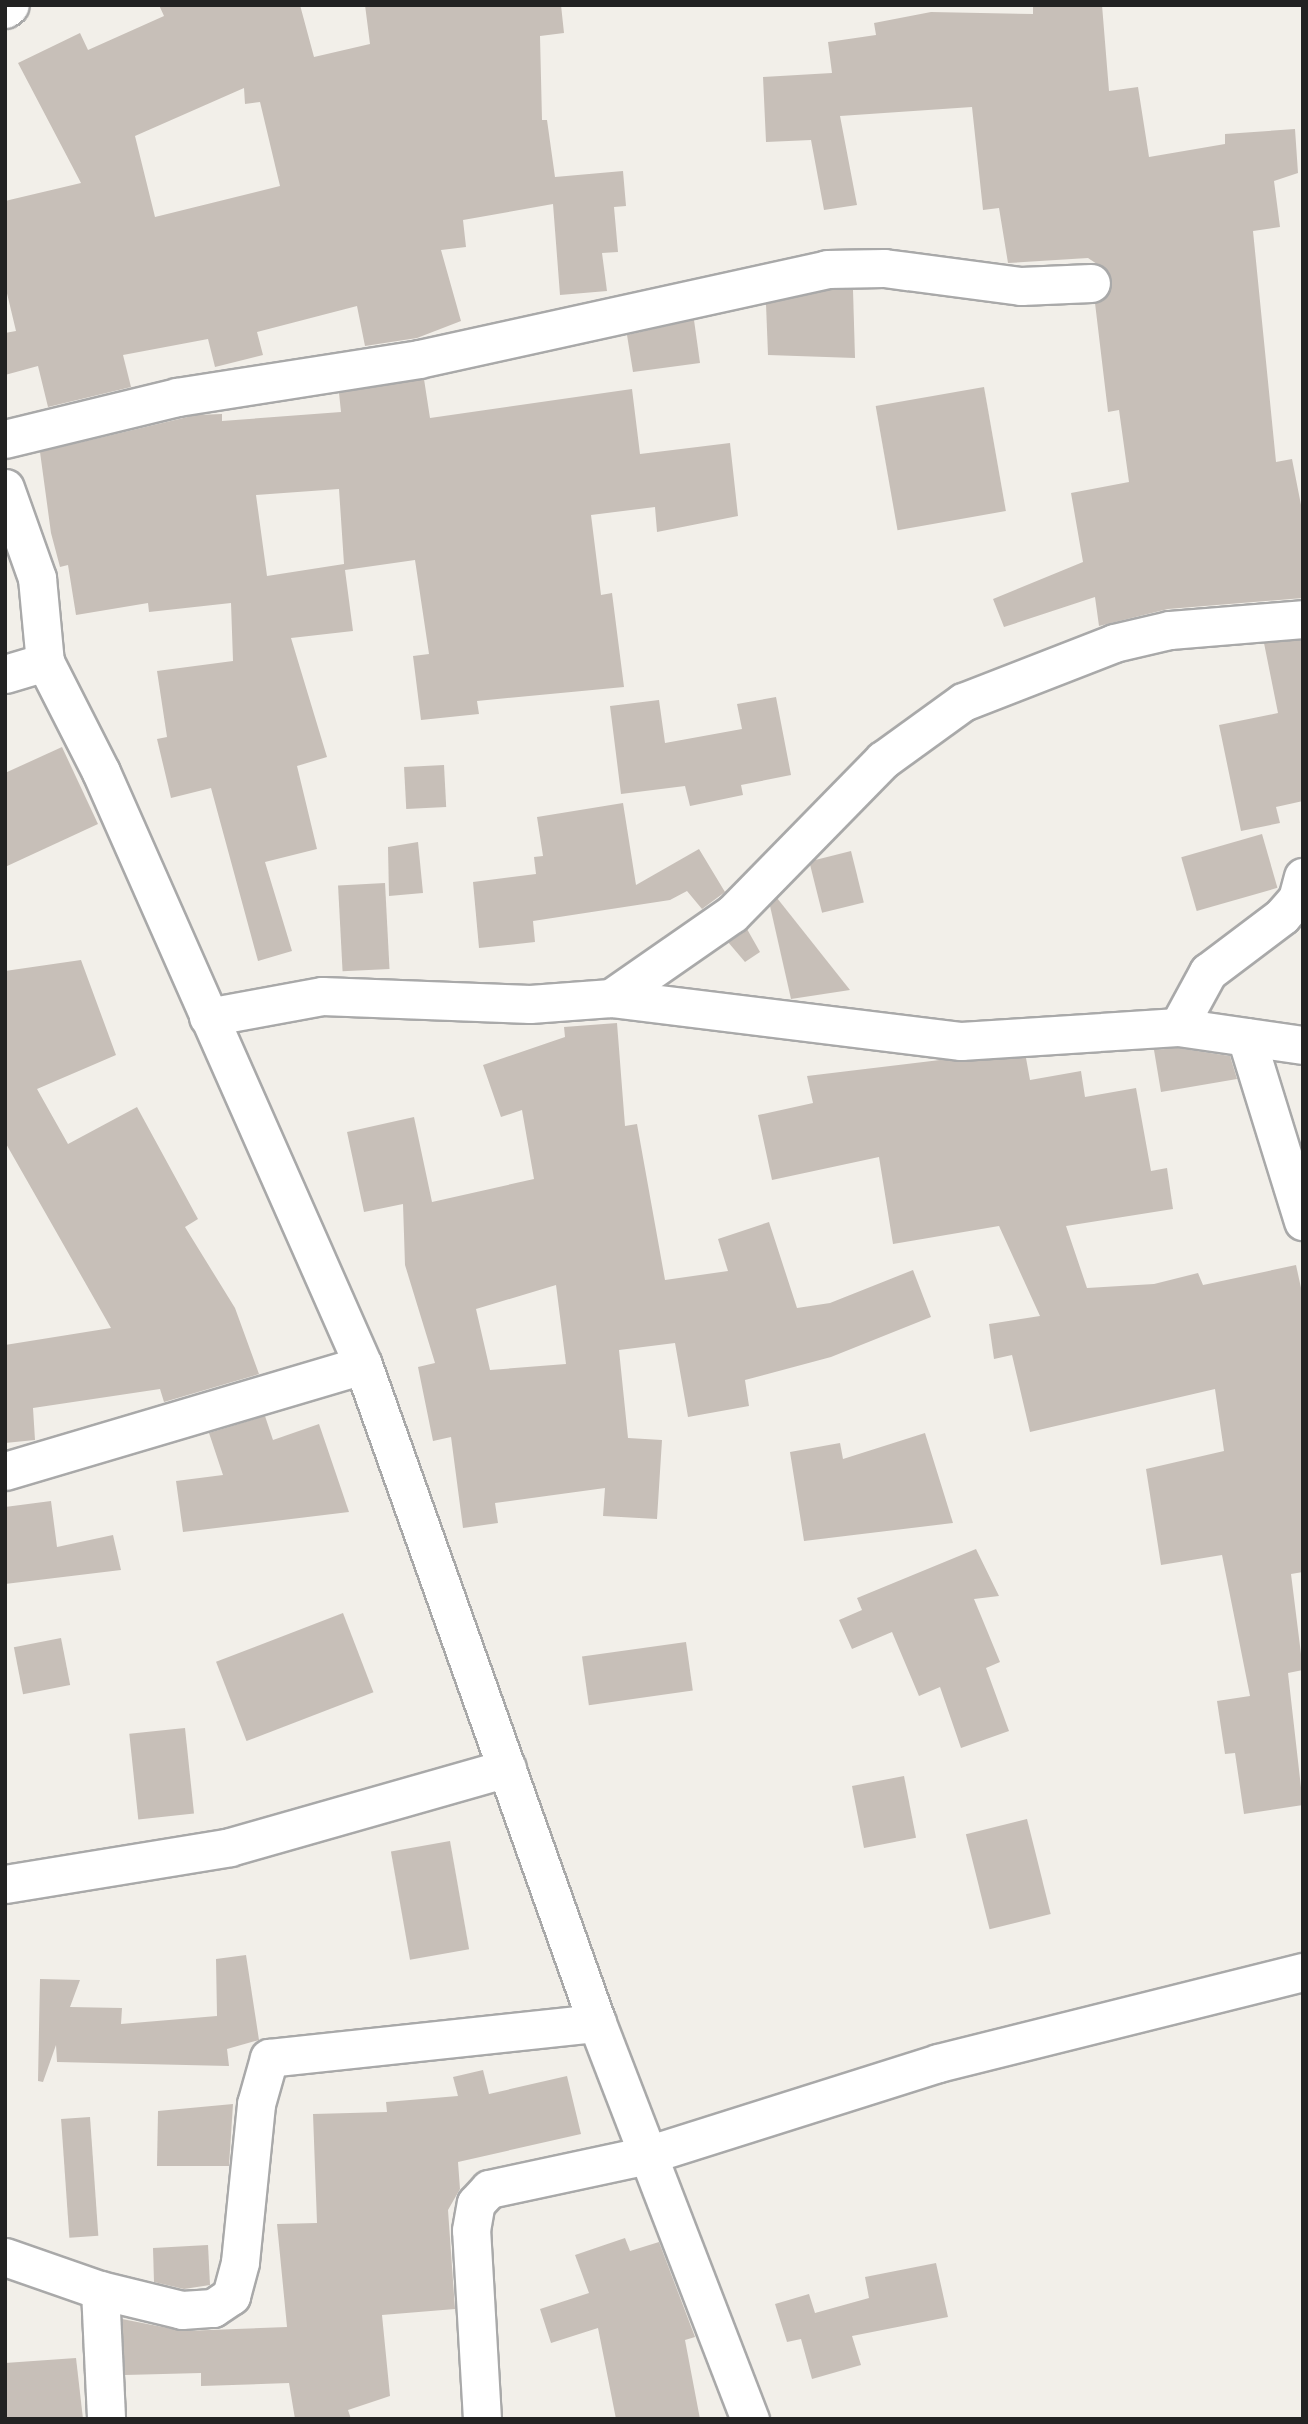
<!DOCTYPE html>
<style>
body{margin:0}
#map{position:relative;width:1308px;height:2424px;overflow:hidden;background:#f2efe9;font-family:Helvetica,sans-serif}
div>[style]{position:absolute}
.building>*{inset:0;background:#c7bfb8;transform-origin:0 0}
.roads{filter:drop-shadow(2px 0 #a9a9a9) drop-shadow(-2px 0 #a9a9a9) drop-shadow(0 2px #a9a9a9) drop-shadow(0 -2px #a9a9a9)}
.minor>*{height:37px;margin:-18.5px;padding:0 18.5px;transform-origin:18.5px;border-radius:18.5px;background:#fff}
span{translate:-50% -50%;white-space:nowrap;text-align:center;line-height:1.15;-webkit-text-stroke:5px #fff;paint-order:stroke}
.frame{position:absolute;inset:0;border:7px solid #222;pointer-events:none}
</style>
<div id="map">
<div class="building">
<i style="clip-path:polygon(evenodd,159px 5px,300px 5px,314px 57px,370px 44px,365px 5px,561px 5px,564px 33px,540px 36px,542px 120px,547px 120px,555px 177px,623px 171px,626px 206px,614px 207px,618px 252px,602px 253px,607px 291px,560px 295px,553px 204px,463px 220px,466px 247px,441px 250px,461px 321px,417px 338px,365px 346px,357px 306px,257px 332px,263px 355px,215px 367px,208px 339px,123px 355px,131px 387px,48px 407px,38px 366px,5px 375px,5px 333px,16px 331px,5px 285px,5px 201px,81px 183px,18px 63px,80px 33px,88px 50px,164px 16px,159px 5px,244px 88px,245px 104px,260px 102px,280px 186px,155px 217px,135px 136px,244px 88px)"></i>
<i style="clip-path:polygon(1033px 5px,1102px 5px,1109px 91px,1138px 87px,1149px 157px,1225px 144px,1225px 134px,1295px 129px,1298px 173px,1274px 181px,1280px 227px,1253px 231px,1276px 462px,1292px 459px,1303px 515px,1303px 598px,1168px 609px,1099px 626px,1095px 597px,1004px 627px,993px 599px,1083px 562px,1071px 493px,1129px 482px,1119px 410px,1108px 412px,1095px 303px,1110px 292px,1109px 272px,1088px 258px,1008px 263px,999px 208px,983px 210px,972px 107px,840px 116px,857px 205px,824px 210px,811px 140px,766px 142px,763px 77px,832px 73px,828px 42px,876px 35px,874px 23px,931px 12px,1033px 14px)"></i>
<i style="clip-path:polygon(829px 290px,853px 290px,855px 358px,768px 355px,766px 304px)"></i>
<i style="clip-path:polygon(694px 320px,700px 363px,633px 372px,627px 335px)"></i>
<i style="clip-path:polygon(evenodd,424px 379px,430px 418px,632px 389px,640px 454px,730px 443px,738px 516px,657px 532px,655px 507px,591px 515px,601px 595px,612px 593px,624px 687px,477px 701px,479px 714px,421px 720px,413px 656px,429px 654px,415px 560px,345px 570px,353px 631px,291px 638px,327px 757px,297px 766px,317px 849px,265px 862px,292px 951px,258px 961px,211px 788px,171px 798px,157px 739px,167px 737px,157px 671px,233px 661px,231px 603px,149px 612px,148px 603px,76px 615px,68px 565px,60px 567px,51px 533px,40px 452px,196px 415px,222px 414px,222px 421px,341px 412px,339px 393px,424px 379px,339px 489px,344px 564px,267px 576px,256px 495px,339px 489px)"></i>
<i style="left:984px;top:387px;width:126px;height:110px;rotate:80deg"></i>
<i style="clip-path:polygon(1303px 640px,1303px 801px,1276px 807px,1280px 823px,1241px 831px,1219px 725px,1278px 713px,1264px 643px)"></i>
<i style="clip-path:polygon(776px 697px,791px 775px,741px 785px,743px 795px,690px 806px,685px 786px,621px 794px,610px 706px,659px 700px,665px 743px,742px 729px,737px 704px)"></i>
<i style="clip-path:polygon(62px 747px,98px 824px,5px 867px,5px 773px)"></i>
<i style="left:444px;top:765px;width:42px;height:40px;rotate:87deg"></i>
<i style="clip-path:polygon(623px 803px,636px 885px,699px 849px,725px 892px,702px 909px,687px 891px,670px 900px,533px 921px,535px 942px,479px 948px,473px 882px,536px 874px,534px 857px,543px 856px,537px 817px)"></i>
<i style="left:1262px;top:834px;width:56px;height:84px;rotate:74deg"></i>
<i style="clip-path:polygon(418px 842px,423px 893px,389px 896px,388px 847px)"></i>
<i style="left:851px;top:851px;width:53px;height:43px;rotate:76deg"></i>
<i style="left:385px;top:883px;width:86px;height:47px;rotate:87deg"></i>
<i style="clip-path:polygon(777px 898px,850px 990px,791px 999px,770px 906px)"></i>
<i style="clip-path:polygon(747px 929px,760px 952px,745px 962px,728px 942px)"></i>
<i style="clip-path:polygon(81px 960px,116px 1055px,37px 1089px,68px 1144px,137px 1107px,198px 1219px,185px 1227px,235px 1308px,259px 1374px,164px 1402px,160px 1389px,33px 1408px,35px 1440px,5px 1443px,5px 1345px,111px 1328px,5px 1142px,5px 971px)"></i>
<i style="clip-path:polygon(evenodd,617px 1023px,625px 1126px,637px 1124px,665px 1280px,728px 1271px,718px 1239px,769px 1222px,797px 1308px,830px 1303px,913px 1270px,931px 1317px,831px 1357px,745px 1380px,749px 1406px,688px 1417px,675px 1343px,619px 1350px,628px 1438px,662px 1440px,657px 1519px,603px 1516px,605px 1488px,495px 1503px,498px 1523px,463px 1528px,451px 1437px,433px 1441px,418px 1367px,435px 1363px,405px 1265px,403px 1204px,364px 1212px,347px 1132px,414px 1117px,432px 1202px,534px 1179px,522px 1110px,501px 1117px,483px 1065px,565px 1037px,564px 1027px,617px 1023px,556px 1285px,566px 1364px,490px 1370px,476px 1309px,556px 1285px)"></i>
<i style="clip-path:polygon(1177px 1048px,1230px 1056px,1237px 1079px,1161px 1092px,1154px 1050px)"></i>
<i style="clip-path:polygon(1026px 1058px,1030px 1080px,1081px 1071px,1085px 1097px,1136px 1088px,1151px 1171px,1167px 1168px,1173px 1209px,1066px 1226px,1087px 1288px,1154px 1284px,1198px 1273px,1203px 1285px,1296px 1265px,1303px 1297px,1303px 1572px,1291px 1574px,1303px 1670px,1288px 1673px,1303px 1805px,1244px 1814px,1235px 1753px,1225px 1754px,1217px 1701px,1250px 1696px,1222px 1555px,1161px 1565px,1146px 1469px,1224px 1451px,1215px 1389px,1030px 1432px,1012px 1355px,994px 1359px,989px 1324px,1040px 1316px,999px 1226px,893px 1244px,879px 1157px,772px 1180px,758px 1115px,813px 1103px,807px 1076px,940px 1060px)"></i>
<i style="clip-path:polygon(265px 1416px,273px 1440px,319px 1424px,349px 1512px,183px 1532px,176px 1481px,223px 1475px,209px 1433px)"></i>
<i style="clip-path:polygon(925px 1433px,953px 1523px,804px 1541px,790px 1452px,840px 1443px,843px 1459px)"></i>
<i style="clip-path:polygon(51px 1501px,57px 1547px,113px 1535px,121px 1570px,5px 1584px,5px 1507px)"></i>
<i style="clip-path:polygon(976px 1549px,999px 1596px,974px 1599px,1000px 1662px,986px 1668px,1009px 1731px,961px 1748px,940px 1687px,919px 1696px,892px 1632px,852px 1649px,839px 1620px,862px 1610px,857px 1598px)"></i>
<i style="left:343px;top:1613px;width:85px;height:136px;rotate:69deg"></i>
<i style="left:61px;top:1638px;width:48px;height:48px;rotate:79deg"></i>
<i style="left:686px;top:1642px;width:49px;height:105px;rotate:82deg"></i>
<i style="left:185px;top:1728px;width:86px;height:56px;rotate:84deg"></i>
<i style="left:904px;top:1776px;width:63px;height:53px;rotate:79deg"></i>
<i style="left:1027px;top:1819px;width:98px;height:63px;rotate:76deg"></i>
<i style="left:450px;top:1841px;width:110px;height:60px;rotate:80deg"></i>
<i style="clip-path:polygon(246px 1955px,259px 2040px,227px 2049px,229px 2066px,57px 2062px,56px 2045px,43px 2082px,38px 2081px,40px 1979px,80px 1980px,70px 2007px,122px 2008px,121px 2024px,217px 2016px,216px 1959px)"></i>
<i style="clip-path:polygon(483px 2070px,489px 2094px,567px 2076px,581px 2134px,458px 2162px,460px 2189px,448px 2210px,455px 2309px,382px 2315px,390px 2396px,348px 2410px,351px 2419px,295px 2419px,289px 2383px,201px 2386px,201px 2373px,125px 2375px,122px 2319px,183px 2331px,287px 2327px,277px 2224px,317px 2223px,313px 2114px,387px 2112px,386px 2102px,458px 2096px,453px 2077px)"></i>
<i style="clip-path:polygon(233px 2104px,229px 2166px,157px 2166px,158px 2111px)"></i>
<i style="left:90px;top:2117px;width:119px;height:29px;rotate:86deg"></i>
<i style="clip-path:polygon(625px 2238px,630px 2251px,659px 2242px,695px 2337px,685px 2340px,700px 2419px,616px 2419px,598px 2328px,551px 2343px,540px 2309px,589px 2293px,575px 2255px)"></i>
<i style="clip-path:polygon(208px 2245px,210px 2285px,184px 2289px,154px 2282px,153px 2248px)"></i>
<i style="clip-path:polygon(936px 2263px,948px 2317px,852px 2336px,861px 2365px,812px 2379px,801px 2339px,787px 2342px,775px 2304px,809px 2294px,815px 2313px,869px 2298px,865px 2277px)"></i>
<i style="clip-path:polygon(76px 2358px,83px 2419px,5px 2419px,5px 2363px)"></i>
</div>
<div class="roads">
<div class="minor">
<i style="left:5px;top:9px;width:6px;rotate:-39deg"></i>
<i style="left:5px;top:439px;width:177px;rotate:-13.7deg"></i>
<i style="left:177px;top:397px;width:245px;rotate:-8.9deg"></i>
<i style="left:419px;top:359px;width:418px;rotate:-12.4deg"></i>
<i style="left:827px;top:269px;width:57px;rotate:-1deg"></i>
<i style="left:884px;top:268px;width:138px;rotate:7.5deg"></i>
<i style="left:1021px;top:286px;width:70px;rotate:-2.5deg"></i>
<i style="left:5px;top:488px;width:96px;rotate:70.4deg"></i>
<i style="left:37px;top:578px;width:84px;rotate:84.6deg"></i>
<i style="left:45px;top:662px;width:123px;rotate:63deg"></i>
<i style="left:101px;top:772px;width:648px;rotate:66.16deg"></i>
<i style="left:363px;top:1365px;width:698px;rotate:70.42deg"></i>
<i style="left:597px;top:2023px;width:425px;rotate:68.9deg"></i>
<i style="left:5px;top:674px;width:42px;rotate:-16.7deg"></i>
<i style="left:611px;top:998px;width:353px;rotate:7deg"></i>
<i style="left:961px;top:1041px;width:217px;rotate:-3.7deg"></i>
<i style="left:1178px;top:1027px;width:126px;rotate:8.2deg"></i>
<i style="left:208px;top:1017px;width:116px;rotate:-10.4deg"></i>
<i style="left:322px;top:996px;width:208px;rotate:2.2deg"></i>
<i style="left:530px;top:1004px;width:81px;rotate:-4.2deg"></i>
<i style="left:611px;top:998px;width:147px;rotate:-34.8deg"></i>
<i style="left:732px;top:914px;width:216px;rotate:-45.6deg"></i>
<i style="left:883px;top:760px;width:99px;rotate:-35.9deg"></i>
<i style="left:963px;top:702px;width:162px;rotate:-21.3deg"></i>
<i style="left:1114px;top:643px;width:57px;rotate:-13.1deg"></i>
<i style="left:1170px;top:630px;width:133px;rotate:-4.7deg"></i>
<i style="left:1178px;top:1027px;width:63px;rotate:-61.4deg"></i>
<i style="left:1208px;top:972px;width:93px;rotate:-37.1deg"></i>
<i style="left:1282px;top:916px;width:23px;rotate:-49deg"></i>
<i style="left:1297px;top:899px;width:23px;rotate:-75deg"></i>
<i style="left:1246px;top:1037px;width:193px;rotate:72.8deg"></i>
<i style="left:5px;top:1471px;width:373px;rotate:-16.5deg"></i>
<i style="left:5px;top:1884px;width:228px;rotate:-9.3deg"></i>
<i style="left:230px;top:1847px;width:288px;rotate:-15.9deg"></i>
<i style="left:5px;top:2257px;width:101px;rotate:19.2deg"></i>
<i style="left:100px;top:2290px;width:84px;rotate:13.7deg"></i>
<i style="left:182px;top:2310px;width:31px;rotate:-4deg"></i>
<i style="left:213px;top:2308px;width:22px;rotate:-34deg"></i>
<i style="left:231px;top:2296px;width:35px;rotate:-75deg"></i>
<i style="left:240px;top:2262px;width:159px;rotate:-84.2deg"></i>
<i style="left:256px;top:2104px;width:48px;rotate:-74.2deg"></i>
<i style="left:269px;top:2058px;width:330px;rotate:-6.1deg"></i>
<i style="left:100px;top:2290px;width:129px;rotate:87.3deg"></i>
<i style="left:482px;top:2419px;width:189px;rotate:-93.3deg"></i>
<i style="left:471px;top:2230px;width:27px;rotate:-80deg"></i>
<i style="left:476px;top:2203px;width:19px;rotate:-47deg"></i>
<i style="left:489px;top:2189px;width:162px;rotate:-12.1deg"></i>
<i style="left:647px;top:2155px;width:305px;rotate:-17.5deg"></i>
<i style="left:938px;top:2063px;width:376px;rotate:-14deg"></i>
</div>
</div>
<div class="frame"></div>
</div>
